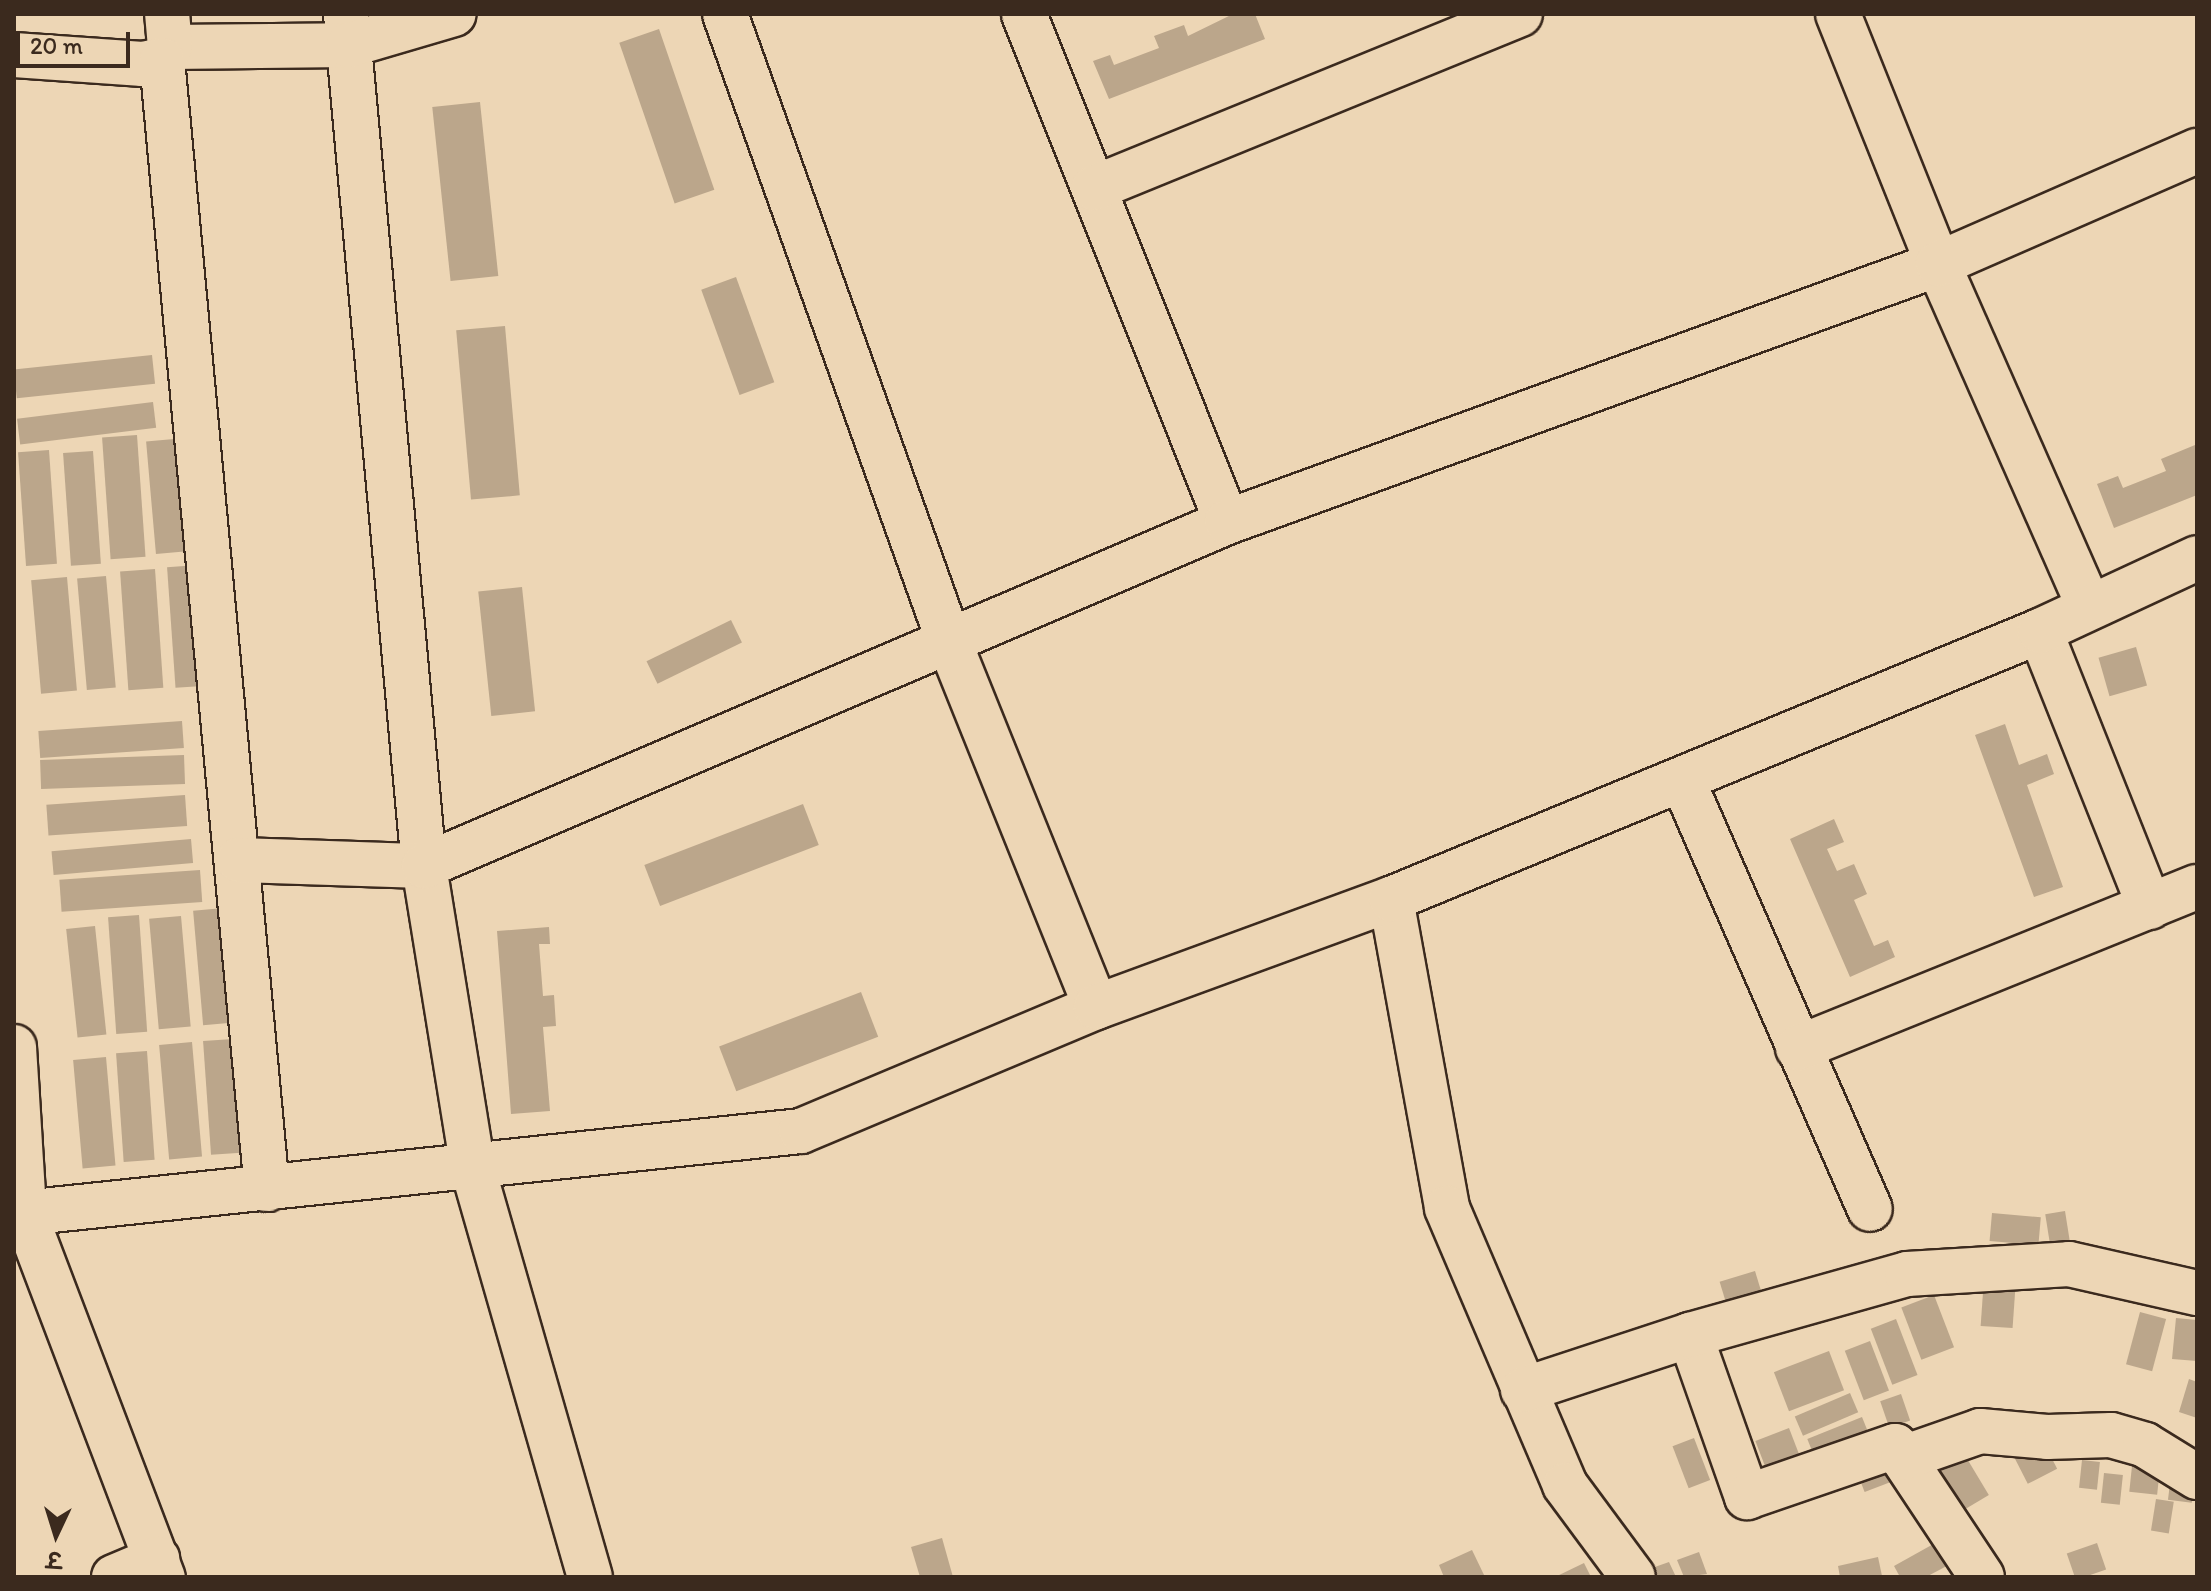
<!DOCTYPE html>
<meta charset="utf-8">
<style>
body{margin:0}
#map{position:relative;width:2211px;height:1591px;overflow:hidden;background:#edd6b5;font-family:Itim,"Playpen Sans Deva",sans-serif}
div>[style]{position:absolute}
.building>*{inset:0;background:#bba68b;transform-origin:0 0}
.roads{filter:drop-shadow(2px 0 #3b2a1e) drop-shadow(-2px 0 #3b2a1e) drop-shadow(0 2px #3b2a1e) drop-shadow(0 -2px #3b2a1e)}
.minor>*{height:44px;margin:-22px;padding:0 22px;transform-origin:22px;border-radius:22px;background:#edd6b5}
span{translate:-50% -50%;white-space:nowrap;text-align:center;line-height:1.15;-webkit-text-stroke:6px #edd6b5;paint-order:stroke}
.frame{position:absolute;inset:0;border:16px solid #3b2a1e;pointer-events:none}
.north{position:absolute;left:16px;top:1495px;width:80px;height:80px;-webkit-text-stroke:6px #edd6b5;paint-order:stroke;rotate:184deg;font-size:22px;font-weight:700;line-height:32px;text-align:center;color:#3b2a1e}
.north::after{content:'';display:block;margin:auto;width:28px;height:36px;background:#3b2a1e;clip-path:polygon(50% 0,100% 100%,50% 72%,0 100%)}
.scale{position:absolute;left:16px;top:32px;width:114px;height:36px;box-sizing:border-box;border:4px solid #3b2a1e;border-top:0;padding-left:10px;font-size:24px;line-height:28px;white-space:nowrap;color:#3b2a1e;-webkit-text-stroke:6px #edd6b5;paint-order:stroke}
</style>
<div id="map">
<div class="building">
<i style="clip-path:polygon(1233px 14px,1255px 14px,1265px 39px,1109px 99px,1093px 61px,1110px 55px,1114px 65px,1159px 48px,1154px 36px,1184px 25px,1188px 36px)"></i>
<i style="left:659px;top:29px;width:170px;height:42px;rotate:71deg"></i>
<i style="left:480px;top:102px;width:175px;height:48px;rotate:84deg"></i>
<i style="left:736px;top:277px;width:112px;height:37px;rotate:70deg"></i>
<i style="left:505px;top:326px;width:170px;height:49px;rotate:85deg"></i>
<i style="left:152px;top:355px;width:29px;height:139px;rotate:84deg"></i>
<i style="left:153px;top:402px;width:26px;height:137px;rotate:83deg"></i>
<i style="left:137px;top:435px;width:122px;height:35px;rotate:86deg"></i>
<i style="left:174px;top:439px;width:113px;height:28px;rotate:85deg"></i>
<i style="clip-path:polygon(2195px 445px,2197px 495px,2114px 528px,2097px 484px,2118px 476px,2123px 488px,2166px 471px,2161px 459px)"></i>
<i style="left:49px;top:450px;width:114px;height:31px;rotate:86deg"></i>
<i style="left:93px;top:451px;width:113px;height:30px;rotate:86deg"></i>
<i style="left:198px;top:565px;width:121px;height:31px;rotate:86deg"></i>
<i style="left:155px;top:569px;width:119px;height:35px;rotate:86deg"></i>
<i style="left:106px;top:576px;width:112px;height:29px;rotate:85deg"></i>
<i style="left:67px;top:577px;width:114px;height:36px;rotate:85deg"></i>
<i style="left:522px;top:587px;width:125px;height:44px;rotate:84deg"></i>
<i style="left:731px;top:620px;width:25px;height:94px;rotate:64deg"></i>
<i style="left:2136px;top:647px;width:40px;height:39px;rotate:74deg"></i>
<i style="left:182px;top:721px;width:27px;height:144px;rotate:86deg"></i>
<i style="clip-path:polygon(2005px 724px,2019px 765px,2047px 754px,2054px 774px,2027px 785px,2063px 887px,2034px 897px,1975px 735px)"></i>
<i style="left:184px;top:755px;width:29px;height:144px;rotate:88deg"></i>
<i style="left:185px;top:795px;width:31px;height:139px;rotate:86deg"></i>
<i style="left:803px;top:804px;width:44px;height:170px;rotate:69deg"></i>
<i style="clip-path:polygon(1834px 819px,1844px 842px,1827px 849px,1837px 871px,1854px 864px,1867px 894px,1854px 900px,1874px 946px,1888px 940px,1895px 957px,1850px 977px,1790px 839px)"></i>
<i style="left:191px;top:839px;width:24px;height:140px;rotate:85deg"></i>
<i style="left:200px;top:870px;width:32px;height:141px;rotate:86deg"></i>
<i style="left:224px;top:908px;width:115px;height:31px;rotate:85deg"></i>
<i style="left:139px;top:915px;width:117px;height:31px;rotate:86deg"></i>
<i style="left:181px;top:916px;width:111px;height:32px;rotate:85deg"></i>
<i style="left:95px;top:926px;width:109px;height:29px;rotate:84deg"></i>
<i style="clip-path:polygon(549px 927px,550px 944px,539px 944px,543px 996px,554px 995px,556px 1026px,543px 1027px,550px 1111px,511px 1114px,497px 931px)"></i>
<i style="left:861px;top:992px;width:48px;height:152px;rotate:69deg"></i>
<i style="left:233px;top:1039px;width:114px;height:30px;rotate:86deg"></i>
<i style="left:192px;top:1042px;width:115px;height:33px;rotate:85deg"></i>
<i style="left:147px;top:1051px;width:109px;height:31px;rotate:86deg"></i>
<i style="left:106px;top:1057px;width:109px;height:33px;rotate:85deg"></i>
<i style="left:2065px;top:1211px;width:39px;height:20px;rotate:81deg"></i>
<i style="left:1992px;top:1213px;width:49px;height:28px;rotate:5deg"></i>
<i style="left:1755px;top:1271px;width:31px;height:37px;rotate:73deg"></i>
<i style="left:1984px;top:1278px;width:32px;height:48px;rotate:4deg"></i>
<i style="left:1934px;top:1295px;width:56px;height:35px;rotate:69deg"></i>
<i style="left:2140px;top:1312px;width:27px;height:54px;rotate:15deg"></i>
<i style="clip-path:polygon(2176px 1318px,2197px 1320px,2197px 1361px,2172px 1359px)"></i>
<i style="left:1896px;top:1319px;width:60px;height:27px;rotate:69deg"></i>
<i style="left:1870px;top:1341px;width:53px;height:27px;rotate:69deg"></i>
<i style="left:1829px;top:1351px;width:42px;height:59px;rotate:69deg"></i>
<i style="clip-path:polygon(2189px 1379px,2197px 1382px,2197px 1418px,2179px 1412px)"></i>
<i style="left:1850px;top:1393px;width:21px;height:60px;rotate:67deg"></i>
<i style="left:1901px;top:1394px;width:28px;height:22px;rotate:71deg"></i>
<i style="left:1862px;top:1417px;width:22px;height:59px;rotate:68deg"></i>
<i style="left:1789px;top:1428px;width:34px;height:36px;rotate:69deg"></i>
<i style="left:1694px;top:1438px;width:45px;height:23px;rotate:69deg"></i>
<i style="left:2044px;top:1443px;width:29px;height:33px;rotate:63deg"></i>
<i style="left:1960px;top:1447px;width:56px;height:41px;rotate:59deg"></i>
<i style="left:1880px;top:1454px;width:30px;height:28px;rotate:69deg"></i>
<i style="left:2082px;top:1460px;width:18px;height:28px;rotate:6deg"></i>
<i style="left:2132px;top:1466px;width:28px;height:26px;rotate:6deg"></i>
<i style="left:2104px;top:1473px;width:19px;height:30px;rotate:6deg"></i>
<i style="left:2171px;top:1475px;width:24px;height:25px;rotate:7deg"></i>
<i style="left:2156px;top:1499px;width:18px;height:32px;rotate:9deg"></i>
<i style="clip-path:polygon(1946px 1537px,1958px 1560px,1926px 1577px,1900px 1577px,1894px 1566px)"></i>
<i style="clip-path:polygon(942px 1538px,953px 1577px,920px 1577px,911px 1547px)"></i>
<i style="left:2097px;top:1543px;width:28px;height:32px;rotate:71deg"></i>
<i style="clip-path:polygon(1472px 1550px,1485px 1577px,1444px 1577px,1439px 1565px)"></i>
<i style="clip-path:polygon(1699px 1552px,1707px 1574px,1684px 1577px,1677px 1560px)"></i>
<i style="clip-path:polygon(1878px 1557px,1882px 1576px,1840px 1577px,1838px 1566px)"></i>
<i style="clip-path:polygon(1669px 1562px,1676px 1577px,1655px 1577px,1652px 1568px)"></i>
<i style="clip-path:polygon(1584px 1563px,1591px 1577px,1555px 1577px)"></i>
</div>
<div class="roads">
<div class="minor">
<i style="left:346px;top:14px;width:856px;rotate:84.77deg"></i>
<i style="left:424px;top:866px;width:307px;rotate:80.8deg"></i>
<i style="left:473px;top:1169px;width:424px;rotate:74deg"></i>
<i style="left:725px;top:14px;width:669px;rotate:70.35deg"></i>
<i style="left:950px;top:644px;width:391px;rotate:68.1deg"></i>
<i style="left:1024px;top:14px;width:547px;rotate:68.22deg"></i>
<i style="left:1838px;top:14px;width:269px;rotate:68.2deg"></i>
<i style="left:1938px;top:264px;width:374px;rotate:66.2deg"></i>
<i style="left:170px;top:47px;width:179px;rotate:-0.6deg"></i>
<i style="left:349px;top:45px;width:109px;rotate:-16.4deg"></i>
<i style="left:14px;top:55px;width:129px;rotate:4deg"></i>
<i style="left:143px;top:64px;width:19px;rotate:-12deg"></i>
<i style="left:162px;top:60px;width:15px;rotate:-58deg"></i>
<i style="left:170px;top:47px;width:33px;rotate:-95deg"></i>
<i style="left:162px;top:60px;width:1134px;rotate:84.69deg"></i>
<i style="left:1094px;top:188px;width:460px;rotate:-22.2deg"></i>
<i style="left:2040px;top:631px;width:297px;rotate:68.3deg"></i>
<i style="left:1682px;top:779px;width:469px;rotate:66.4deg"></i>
<i style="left:239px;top:860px;width:185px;rotate:1.9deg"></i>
<i style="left:424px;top:866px;width:874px;rotate:-23.19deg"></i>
<i style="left:1227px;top:522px;width:756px;rotate:-19.94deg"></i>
<i style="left:1938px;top:264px;width:283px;rotate:-23.6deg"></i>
<i style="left:1391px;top:899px;width:314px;rotate:79.7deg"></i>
<i style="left:1447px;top:1208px;width:301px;rotate:66.9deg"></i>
<i style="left:1565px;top:1485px;width:114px;rotate:53.5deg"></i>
<i style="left:14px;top:1047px;width:165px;rotate:86.5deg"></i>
<i style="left:24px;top:1212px;width:391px;rotate:69.2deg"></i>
<i style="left:1798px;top:1048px;width:430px;rotate:-22deg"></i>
<i style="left:14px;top:1214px;width:791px;rotate:-6.02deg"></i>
<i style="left:801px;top:1131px;width:320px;rotate:-22.8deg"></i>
<i style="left:1096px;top:1007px;width:314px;rotate:-20.1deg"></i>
<i style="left:1391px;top:899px;width:702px;rotate:-22.44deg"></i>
<i style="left:2040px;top:631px;width:173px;rotate:-24.9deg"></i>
<i style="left:1690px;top:1335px;width:172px;rotate:70.6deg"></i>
<i style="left:1747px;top:1497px;width:157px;rotate:-19deg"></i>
<i style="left:1895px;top:1446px;width:157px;rotate:56.4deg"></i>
<i style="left:1523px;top:1390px;width:176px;rotate:-18.2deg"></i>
<i style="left:1690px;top:1335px;width:225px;rotate:-15.7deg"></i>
<i style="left:1907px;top:1274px;width:162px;rotate:-3.5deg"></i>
<i style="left:2069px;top:1264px;width:131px;rotate:12.8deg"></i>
<i style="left:1903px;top:1458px;width:82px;rotate:-19.3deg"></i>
<i style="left:1980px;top:1431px;width:67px;rotate:5.1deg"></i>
<i style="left:2047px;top:1437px;width:64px;rotate:-1.8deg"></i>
<i style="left:2111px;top:1435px;width:35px;rotate:16deg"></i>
<i style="left:2145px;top:1445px;width:61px;rotate:31.6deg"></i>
<i style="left:114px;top:1577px;width:47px;rotate:-22.7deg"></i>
</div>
</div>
<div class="frame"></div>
<div class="north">उ</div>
<div class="scale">20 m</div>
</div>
